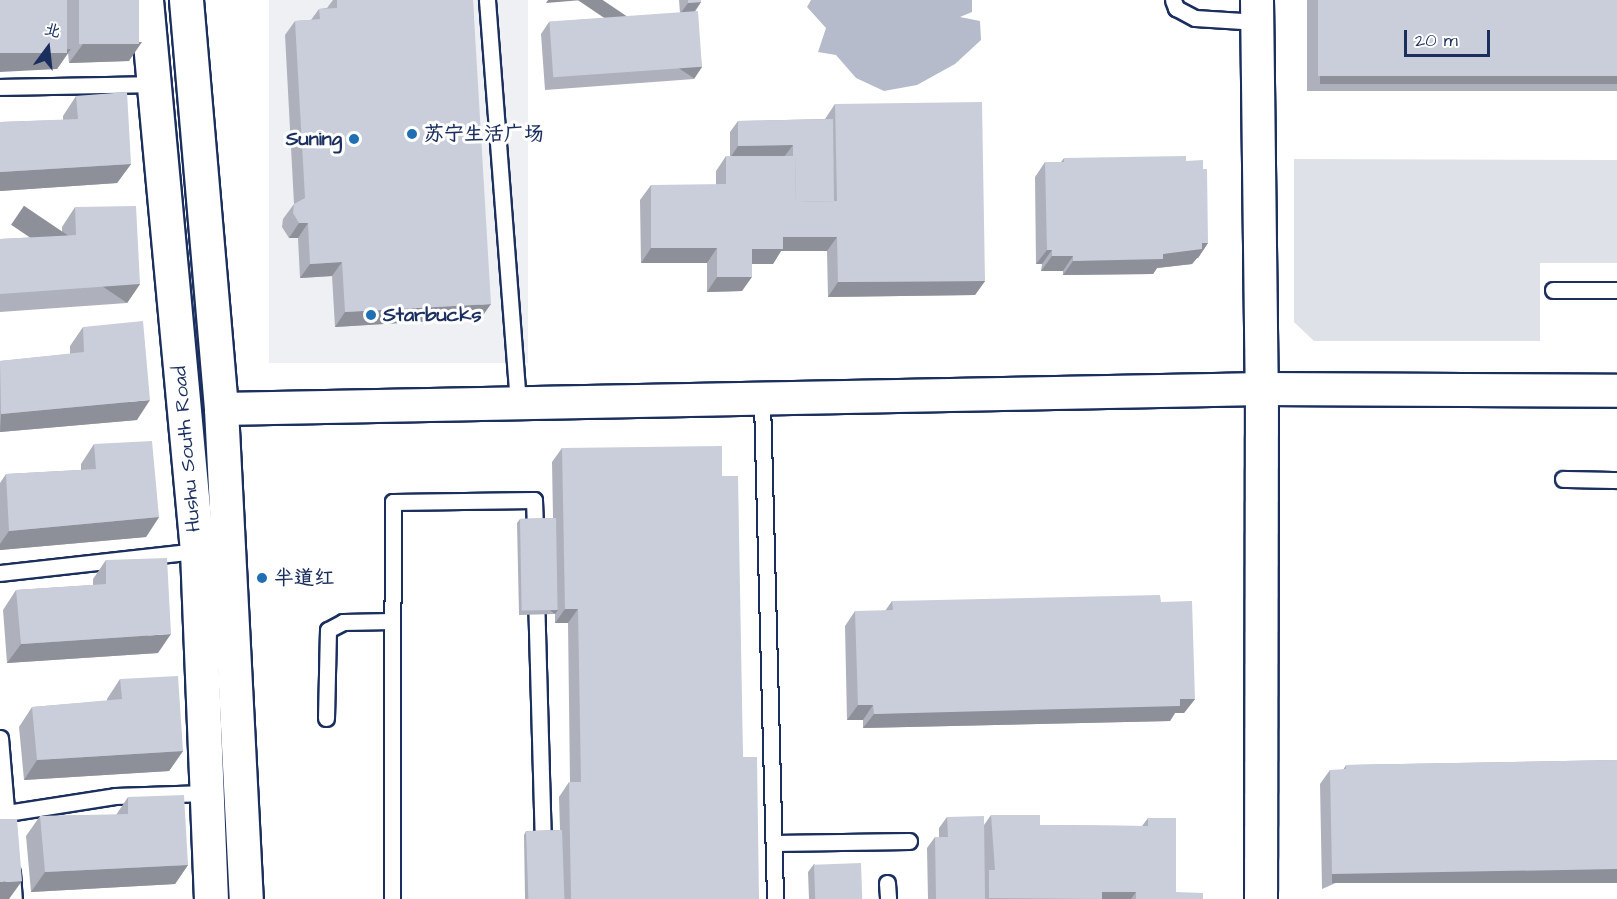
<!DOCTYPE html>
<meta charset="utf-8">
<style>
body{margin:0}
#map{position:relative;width:1617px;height:899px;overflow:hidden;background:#fff;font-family:"Architects Daughter","LXGW WenKai TC",sans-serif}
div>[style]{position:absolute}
.built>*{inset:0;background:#eff0f4;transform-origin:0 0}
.green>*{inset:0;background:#dee1e7}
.water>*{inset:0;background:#b5bbca}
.roads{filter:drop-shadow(2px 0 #1b2f5e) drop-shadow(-2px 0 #1b2f5e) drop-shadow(0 2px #1b2f5e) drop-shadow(0 -2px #1b2f5e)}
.lane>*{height:15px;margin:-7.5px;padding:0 7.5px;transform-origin:7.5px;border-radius:7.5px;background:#fff}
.street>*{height:32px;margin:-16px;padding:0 16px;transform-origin:16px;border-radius:16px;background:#fff}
.secondary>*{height:33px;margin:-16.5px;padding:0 16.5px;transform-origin:16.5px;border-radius:16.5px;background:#fff}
.wall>*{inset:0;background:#aeb1bb;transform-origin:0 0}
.shaded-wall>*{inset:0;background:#8d9099;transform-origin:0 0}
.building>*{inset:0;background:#caceda;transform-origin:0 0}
.dots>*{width:16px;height:16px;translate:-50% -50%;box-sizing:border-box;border:3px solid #fff;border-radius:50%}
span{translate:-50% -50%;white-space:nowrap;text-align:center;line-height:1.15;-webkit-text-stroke:6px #fff;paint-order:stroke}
.poi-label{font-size:20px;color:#1b2f5e;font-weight:700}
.left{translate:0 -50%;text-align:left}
.right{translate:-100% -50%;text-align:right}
.street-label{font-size:20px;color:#1b2f5e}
.north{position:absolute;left:18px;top:18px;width:60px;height:60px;-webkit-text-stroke:4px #fff;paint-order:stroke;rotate:15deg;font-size:16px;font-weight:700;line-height:24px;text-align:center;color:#1b2f5e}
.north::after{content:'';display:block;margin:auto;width:21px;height:27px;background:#1b2f5e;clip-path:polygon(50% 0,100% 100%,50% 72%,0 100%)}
.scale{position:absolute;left:1404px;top:30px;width:86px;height:27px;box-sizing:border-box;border:3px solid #1b2f5e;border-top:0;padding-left:8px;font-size:18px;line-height:21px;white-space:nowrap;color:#1b2f5e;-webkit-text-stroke:4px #fff;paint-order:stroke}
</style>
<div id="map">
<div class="built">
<i style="left:269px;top:0;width:259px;height:363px"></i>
</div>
<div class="green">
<i style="clip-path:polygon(1294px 159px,1617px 160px,1617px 263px,1540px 263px,1540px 341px,1314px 341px,1294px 322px)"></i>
</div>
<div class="water">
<i style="clip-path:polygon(811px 0,972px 0,972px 12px,960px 17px,980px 21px,981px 40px,955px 64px,917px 85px,884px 91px,856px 78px,836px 55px,818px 52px,826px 28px,807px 7px)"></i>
</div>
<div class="roads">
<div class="lane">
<i style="left:487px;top:0;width:405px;rotate:85.6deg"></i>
<i style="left:1173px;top:0;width:9px;rotate:69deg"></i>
<i style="left:1176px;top:8px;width:21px;rotate:28deg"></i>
<i style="left:1195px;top:18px;width:63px;rotate:3.6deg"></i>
<i style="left:0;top:87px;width:152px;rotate:-1.1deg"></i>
<i style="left:1553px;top:290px;width:64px"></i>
<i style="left:762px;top:401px;width:498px;rotate:88.5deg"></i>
<i style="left:1563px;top:479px;width:54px;rotate:1.1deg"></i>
<i style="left:0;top:573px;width:198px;rotate:-6.4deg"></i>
<i style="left:536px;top:595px;width:255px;rotate:88.4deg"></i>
<i style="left:326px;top:718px;width:88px;rotate:-88.7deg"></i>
<i style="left:328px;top:630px;width:17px;rotate:-28deg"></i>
<i style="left:343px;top:622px;width:49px;rotate:-1.2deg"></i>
<i style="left:0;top:738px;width:84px;rotate:85.2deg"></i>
<i style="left:7px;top:813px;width:109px;rotate:-8.9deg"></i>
<i style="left:115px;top:796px;width:91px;rotate:-1.9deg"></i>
<i style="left:774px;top:843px;width:135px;rotate:-0.8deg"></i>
<i style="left:12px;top:873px;width:26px;rotate:86deg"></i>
<i style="left:887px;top:883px;width:16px;rotate:86deg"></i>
<i style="left:392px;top:899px;width:397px;rotate:-89.9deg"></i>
<i style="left:393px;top:502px;width:141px;rotate:-0.8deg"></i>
<i style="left:534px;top:500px;width:38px;rotate:88deg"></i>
</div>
<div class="street">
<i style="left:1257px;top:0;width:389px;rotate:89.3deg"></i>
<i style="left:1262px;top:389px;width:510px;rotate:90.11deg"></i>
<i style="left:221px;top:409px;width:1041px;rotate:-1.1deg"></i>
<i style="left:1262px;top:389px;width:355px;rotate:0.3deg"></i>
</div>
<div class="secondary">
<i style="left:146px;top:0;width:553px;rotate:84.71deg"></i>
<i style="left:197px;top:551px;width:348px;rotate:87.7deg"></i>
<i style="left:186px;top:0;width:410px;rotate:85.1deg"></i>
<i style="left:221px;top:409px;width:491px;rotate:87.1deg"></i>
</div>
</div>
<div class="wall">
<i style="clip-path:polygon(0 0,139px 0,129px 61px,69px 63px,68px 53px,57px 69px)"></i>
<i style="clip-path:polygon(333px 0,473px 0,481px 318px,335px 327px,332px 276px,300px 278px,298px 238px,289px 238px,282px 227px,283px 219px,294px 204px,285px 35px,295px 21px,311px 20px,319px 9px,327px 8px)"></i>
<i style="clip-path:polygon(679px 0,701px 0,701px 2px,695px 12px,702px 67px,694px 79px,545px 90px,541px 34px,549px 22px,680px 13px)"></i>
<i style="left:1307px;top:0;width:310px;height:91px"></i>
<i style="clip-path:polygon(76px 96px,131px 164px,117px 183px,0 191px,0 122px,63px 120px,63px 116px)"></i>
<i style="clip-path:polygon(835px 104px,985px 281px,975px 295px,828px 297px,827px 251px,781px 251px,773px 264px,752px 264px,742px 291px,707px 292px,707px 263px,641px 263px,640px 200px,651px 185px,716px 185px,716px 171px,726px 156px,730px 156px,730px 132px,738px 121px,825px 119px)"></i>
<i style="clip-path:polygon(1064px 158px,1186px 161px,1208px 243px,1198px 258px,1197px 258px,1192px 264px,1157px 268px,1153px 274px,1063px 275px,1063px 271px,1041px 271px,1042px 264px,1036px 264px,1035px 177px,1045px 162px,1061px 162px)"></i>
<i style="clip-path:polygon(75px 207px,140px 284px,127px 303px,0 312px,0 239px,62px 236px,62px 227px)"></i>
<i style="clip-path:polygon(83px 327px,137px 420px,0 432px,0 361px,70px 354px,70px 346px)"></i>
<i style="clip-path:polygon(94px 444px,159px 517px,146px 537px,0 550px,0 483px,6px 474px,81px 470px,81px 464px)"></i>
<i style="clip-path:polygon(562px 448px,722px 476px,743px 757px,759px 899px,525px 899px,524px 835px,526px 831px,560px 830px,559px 797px,569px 782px,570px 782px,568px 623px,555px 623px,555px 614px,519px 615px,517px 523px,520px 519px,553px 518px,552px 462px)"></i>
<i style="clip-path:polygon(106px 560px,158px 653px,7px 663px,3px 610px,16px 590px,93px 585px,93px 579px)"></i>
<i style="clip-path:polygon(892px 601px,1161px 602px,1195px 699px,1184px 713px,1175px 713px,1170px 721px,863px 728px,863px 720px,847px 720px,845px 626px,855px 611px,885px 611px)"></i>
<i style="clip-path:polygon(120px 679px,183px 751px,169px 771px,24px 780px,19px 727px,32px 707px,107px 701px,107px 699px)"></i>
<i style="clip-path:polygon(1617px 760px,1322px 889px,1320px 784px,1330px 770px,1343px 770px,1346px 765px)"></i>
<i style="clip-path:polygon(128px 797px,188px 865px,175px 884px,31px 892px,26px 836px,40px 816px,116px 815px)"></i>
<i style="clip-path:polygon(991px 815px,1040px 825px,1142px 826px,1148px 818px,1176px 892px,1203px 899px,928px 899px,927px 848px,935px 837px,939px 837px,939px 828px,947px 817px,984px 825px)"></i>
<i style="clip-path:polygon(814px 864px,862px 899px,809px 899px,808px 872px)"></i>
</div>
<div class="shaded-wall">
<i style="clip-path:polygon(548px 0,582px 0,546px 3px)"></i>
<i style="clip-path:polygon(701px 2px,693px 13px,680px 14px,688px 3px)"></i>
<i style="clip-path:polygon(142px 42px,129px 61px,69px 63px,83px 44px)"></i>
<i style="clip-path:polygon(71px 49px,57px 69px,0 72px,0 53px)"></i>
<i style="left:702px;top:67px;width:14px;height:149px;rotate:124deg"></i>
<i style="left:1617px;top:70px;width:14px;height:297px;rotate:90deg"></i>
<i style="clip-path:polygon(793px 145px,784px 157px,730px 158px,738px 146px)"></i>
<i style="clip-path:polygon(131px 164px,117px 183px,0 191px,0 172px)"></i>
<i style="clip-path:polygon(299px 223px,308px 223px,298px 238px,289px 238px)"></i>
<i style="clip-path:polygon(783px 237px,837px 237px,827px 251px,781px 251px,773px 264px,742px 264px,752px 249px)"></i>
<i style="clip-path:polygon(1202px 243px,1208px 243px,1198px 258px,1197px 258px,1192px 264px,1157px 268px,1153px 274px,1063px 275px,1073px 261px,1163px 254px)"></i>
<i style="clip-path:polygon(651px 248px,717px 248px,707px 263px,641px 263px)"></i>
<i style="clip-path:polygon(1047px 250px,1052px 250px,1042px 264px,1036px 264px)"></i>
<i style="clip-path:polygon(1052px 256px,1073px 256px,1063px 271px,1041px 271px)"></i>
<i style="clip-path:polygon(342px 262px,332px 276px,300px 278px,310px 264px)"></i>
<i style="clip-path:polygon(717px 277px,752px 277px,742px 291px,707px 292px)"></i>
<i style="clip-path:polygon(985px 281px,975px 295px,828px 297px,838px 282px)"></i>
<i style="left:140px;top:284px;width:23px;height:140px;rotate:124deg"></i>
<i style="clip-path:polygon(491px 304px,481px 318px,335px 327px,345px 312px)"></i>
<i style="clip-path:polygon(150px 400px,137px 420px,0 432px,1px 414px)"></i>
<i style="clip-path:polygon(159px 517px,146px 537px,0 550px,0 544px,9px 531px)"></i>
<i style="clip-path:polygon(565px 609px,578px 609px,568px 623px,555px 623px)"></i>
<i style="left:558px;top:610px;width:5px;height:37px;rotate:127deg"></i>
<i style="clip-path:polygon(171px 634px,158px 653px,7px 663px,21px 644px)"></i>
<i style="clip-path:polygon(1180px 699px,1195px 699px,1184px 713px,1175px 713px,1170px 721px,863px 728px,874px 714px)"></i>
<i style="clip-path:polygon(858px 705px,873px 705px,863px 720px,847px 720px)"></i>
<i style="clip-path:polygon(183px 751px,169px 771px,24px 780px,37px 760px)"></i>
<i style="clip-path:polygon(188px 865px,175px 884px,31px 892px,45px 872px)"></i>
<i style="left:1617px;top:869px;width:14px;height:285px;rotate:90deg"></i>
<i style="clip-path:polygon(22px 881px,9px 899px,0 899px,0 882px)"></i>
<i style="clip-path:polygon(1102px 892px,1136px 892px,1131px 899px,1097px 899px)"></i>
</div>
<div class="building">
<i style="left:0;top:0;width:67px;height:53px"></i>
<i style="left:79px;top:0;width:60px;height:44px"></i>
<i style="clip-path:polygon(337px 0,473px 0,491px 304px,345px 312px,342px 262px,310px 264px,308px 223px,299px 223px,293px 213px,294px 204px,305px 198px,295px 21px,320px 19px,319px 9px,337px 8px)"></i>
<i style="clip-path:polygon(688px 0,701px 0,701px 2px,688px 3px)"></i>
<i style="left:1318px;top:0;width:299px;height:76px"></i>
<i style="left:698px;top:11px;width:56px;height:149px;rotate:86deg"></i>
<i style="clip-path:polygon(127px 92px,131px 164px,0 172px,0 122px,78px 119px,76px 96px)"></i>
<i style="clip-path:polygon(982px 102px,985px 281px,838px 282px,837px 237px,783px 237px,783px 249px,752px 249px,752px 277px,717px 277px,717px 248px,651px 248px,651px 185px,726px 184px,726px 156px,795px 156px,796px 202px,837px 201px,835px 104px)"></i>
<i style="clip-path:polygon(833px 119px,834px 201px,796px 202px,795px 156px,793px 156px,793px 145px,738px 146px,738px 121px)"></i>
<i style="clip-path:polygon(1186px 156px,1186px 161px,1203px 160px,1203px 169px,1207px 169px,1208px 243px,1202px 243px,1202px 249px,1163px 254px,1163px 259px,1073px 261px,1073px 256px,1052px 256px,1052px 250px,1047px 250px,1045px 162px,1064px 162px,1064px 158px)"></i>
<i style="clip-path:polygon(136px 206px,140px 284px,0 294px,0 239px,76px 235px,75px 207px)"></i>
<i style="clip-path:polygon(143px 321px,150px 400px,1px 414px,0 361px,84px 352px,83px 327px)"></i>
<i style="clip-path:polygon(152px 441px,159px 517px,9px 531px,6px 474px,96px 469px,94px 444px)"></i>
<i style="clip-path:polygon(722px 446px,722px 476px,738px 476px,743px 757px,757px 757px,759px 899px,571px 899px,569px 782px,581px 782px,578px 609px,565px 609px,562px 448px)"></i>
<i style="left:556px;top:518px;width:92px;height:36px;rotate:89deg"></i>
<i style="clip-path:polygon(167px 558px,171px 634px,21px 644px,16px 590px,106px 584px,106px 560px)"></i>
<i style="clip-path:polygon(1160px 595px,1161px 602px,1192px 601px,1195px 699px,1180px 699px,1180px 706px,874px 714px,873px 705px,858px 705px,855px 611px,893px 610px,892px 601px)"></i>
<i style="clip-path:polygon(178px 676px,183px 751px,37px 760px,32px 707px,122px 699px,120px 679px)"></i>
<i style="clip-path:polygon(1617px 760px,1617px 869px,1332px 874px,1330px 770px,1346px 769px,1346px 765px)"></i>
<i style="clip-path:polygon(184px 795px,188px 865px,45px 872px,40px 816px,128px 814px,128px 797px)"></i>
<i style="clip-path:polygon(991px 815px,1040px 815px,1040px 825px,1148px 826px,1148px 818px,1176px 818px,1176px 892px,1203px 893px,1203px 899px,1136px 899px,1136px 892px,1102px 892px,1102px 899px,989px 898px,989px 870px,995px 870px)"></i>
<i style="clip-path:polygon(984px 816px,985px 899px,936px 899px,935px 837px,948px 837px,947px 817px)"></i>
<i style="clip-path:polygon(0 819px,17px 819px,22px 881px,0 882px)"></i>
<i style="left:562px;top:830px;width:69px;height:36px;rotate:88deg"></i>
<i style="left:861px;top:863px;width:36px;height:47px;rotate:88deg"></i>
</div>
<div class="dots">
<i style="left:412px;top:134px;background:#1f6fb2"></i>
<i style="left:354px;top:139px;background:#1f6fb2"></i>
<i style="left:371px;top:315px;background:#1f6fb2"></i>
<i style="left:262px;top:578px;background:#1f6fb2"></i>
</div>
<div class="poi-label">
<span class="left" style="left:424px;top:134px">苏宁生活广场</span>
<span class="right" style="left:342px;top:139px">Suning</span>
<span class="left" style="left:383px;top:315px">Starbucks</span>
<span class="left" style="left:274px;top:578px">半道红</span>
</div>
<div class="street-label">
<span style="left:187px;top:449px;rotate:-95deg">Hushu South Road</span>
</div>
<div class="north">北</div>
<div class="scale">20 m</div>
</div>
